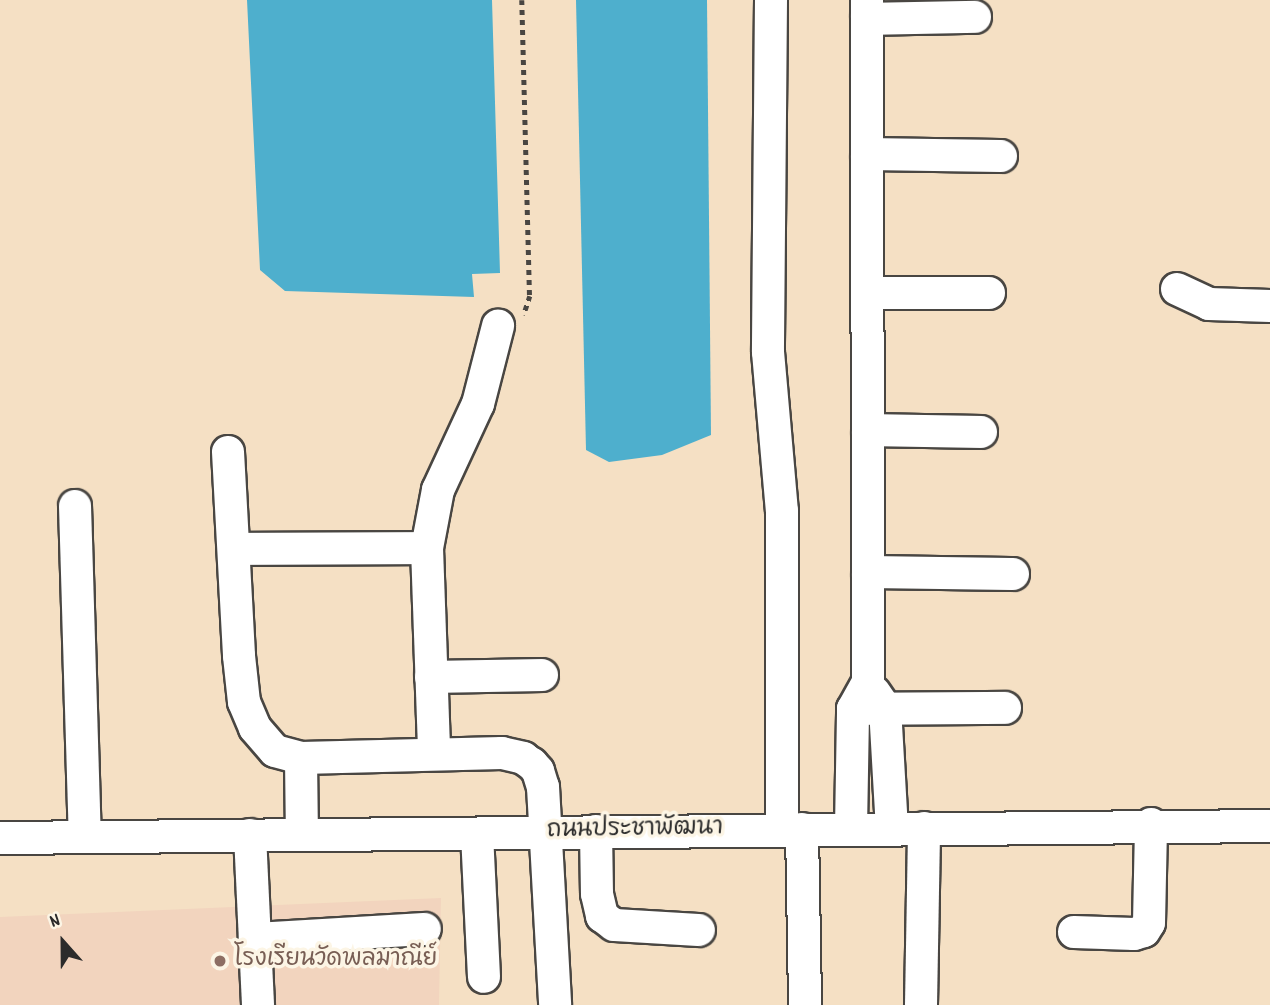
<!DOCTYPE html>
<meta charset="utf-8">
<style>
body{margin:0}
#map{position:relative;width:1270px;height:1005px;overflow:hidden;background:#f5e0c4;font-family:Dekko,"Playpen Sans Thai",sans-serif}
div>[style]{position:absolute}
.built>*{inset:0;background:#f2d4be}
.water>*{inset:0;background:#4eafcd}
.path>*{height:4.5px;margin-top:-2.25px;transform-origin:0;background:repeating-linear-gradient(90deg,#494642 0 5px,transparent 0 10px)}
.roads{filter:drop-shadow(2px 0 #494642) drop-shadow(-2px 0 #494642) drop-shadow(0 2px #494642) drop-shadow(0 -2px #494642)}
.minor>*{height:32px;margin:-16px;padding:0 16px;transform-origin:16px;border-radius:16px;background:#fff}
.dots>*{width:19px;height:19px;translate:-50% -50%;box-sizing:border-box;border:4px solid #fcf5e5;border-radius:50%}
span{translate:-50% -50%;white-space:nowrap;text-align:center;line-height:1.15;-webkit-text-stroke:7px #fcf5e5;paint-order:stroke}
.street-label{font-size:23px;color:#2b2b2b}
.education-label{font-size:23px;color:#785e54}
.left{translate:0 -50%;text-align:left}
.north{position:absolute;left:28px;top:907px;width:70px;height:70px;-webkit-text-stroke:5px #fcf5e5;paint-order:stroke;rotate:339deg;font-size:19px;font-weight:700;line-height:28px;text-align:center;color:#2b2b2b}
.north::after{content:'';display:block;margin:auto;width:24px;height:32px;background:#2b2b2b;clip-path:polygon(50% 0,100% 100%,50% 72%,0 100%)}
</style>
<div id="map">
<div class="built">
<i style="clip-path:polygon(441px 898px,439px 1005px,0 1005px,0 917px)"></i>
</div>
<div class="water">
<i style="clip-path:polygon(247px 0,492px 0,500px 273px,472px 274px,474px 297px,285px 291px,260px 270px)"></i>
<i style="clip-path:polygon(576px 0,707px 0,711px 435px,662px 455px,609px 462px,586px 450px)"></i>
</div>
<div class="path">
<i style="left:522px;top:0;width:296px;rotate:88.5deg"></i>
<i style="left:530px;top:296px;width:20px;rotate:108deg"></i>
</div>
<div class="roads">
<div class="minor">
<i style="left:771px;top:0;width:352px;rotate:90.5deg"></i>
<i style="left:768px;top:352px;width:160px;rotate:85deg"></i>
<i style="left:782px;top:511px;width:318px;rotate:90deg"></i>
<i style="left:867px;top:19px;width:108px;rotate:-1.1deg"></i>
<i style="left:867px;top:154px;width:134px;rotate:0.9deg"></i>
<i style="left:1177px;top:289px;width:35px;rotate:25deg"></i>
<i style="left:1209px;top:304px;width:61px;rotate:1.9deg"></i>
<i style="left:868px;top:293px;width:121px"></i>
<i style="left:868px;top:430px;width:113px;rotate:1deg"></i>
<i style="left:228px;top:452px;width:204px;rotate:86.9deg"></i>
<i style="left:239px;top:656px;width:46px;rotate:83.8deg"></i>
<i style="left:244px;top:702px;width:28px;rotate:67deg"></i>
<i style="left:255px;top:728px;width:30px;rotate:49deg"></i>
<i style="left:275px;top:751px;width:27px;rotate:15deg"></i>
<i style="left:301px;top:758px;width:201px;rotate:-1.4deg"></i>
<i style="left:502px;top:753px;width:22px;rotate:13deg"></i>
<i style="left:523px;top:758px;width:11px;rotate:34deg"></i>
<i style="left:532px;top:764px;width:9px;rotate:49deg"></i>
<i style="left:538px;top:771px;width:17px;rotate:73deg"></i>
<i style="left:543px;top:787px;width:218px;rotate:86.8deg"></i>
<i style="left:75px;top:506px;width:331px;rotate:88.3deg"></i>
<i style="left:427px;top:548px;width:205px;rotate:88deg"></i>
<i style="left:235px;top:549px;width:192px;rotate:-0.3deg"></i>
<i style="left:427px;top:548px;width:59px;rotate:-79.3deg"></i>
<i style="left:438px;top:490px;width:95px;rotate:-65.1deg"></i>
<i style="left:478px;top:404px;width:81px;rotate:-75.6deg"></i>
<i style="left:868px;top:572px;width:145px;rotate:0.8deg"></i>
<i style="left:431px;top:677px;width:111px;rotate:-1deg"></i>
<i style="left:874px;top:692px;width:19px;rotate:55deg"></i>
<i style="left:885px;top:708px;width:120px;rotate:86.7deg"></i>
<i style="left:853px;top:709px;width:152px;rotate:-0.4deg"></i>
<i style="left:301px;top:758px;width:77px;rotate:89.3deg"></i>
<i style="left:851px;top:828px;width:119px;rotate:-89deg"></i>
<i style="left:853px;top:709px;width:31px;rotate:-61deg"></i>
<i style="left:868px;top:682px;width:682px;rotate:-90.08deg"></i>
<i style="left:802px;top:829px;width:176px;rotate:89deg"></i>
<i style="left:596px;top:831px;width:63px;rotate:89.1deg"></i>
<i style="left:597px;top:894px;width:23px;rotate:77deg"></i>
<i style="left:602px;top:916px;width:15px;rotate:37deg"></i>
<i style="left:614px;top:925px;width:85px;rotate:3.4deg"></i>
<i style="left:477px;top:834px;width:143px;rotate:87.2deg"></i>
<i style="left:250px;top:835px;width:170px;rotate:87.3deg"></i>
<i style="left:0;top:838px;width:1270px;rotate:-0.54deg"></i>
<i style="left:1074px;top:932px;width:60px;rotate:1.9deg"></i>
<i style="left:1134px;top:934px;width:10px;rotate:-17deg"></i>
<i style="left:1144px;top:931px;width:9px;rotate:-58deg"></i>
<i style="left:1149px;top:923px;width:99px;rotate:-88.8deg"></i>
<i style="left:255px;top:939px;width:170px;rotate:-3.4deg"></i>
<i style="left:921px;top:1005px;width:177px;rotate:-89deg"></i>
</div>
</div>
<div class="dots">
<i style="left:220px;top:961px;background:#8d6e63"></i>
</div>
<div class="street-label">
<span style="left:635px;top:831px;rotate:-1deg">ถนนประชาพัฒนา</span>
</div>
<div class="education-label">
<span class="left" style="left:234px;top:961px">โรงเรียนวัดพลมาณีย์</span>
</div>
<div class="north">N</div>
</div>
